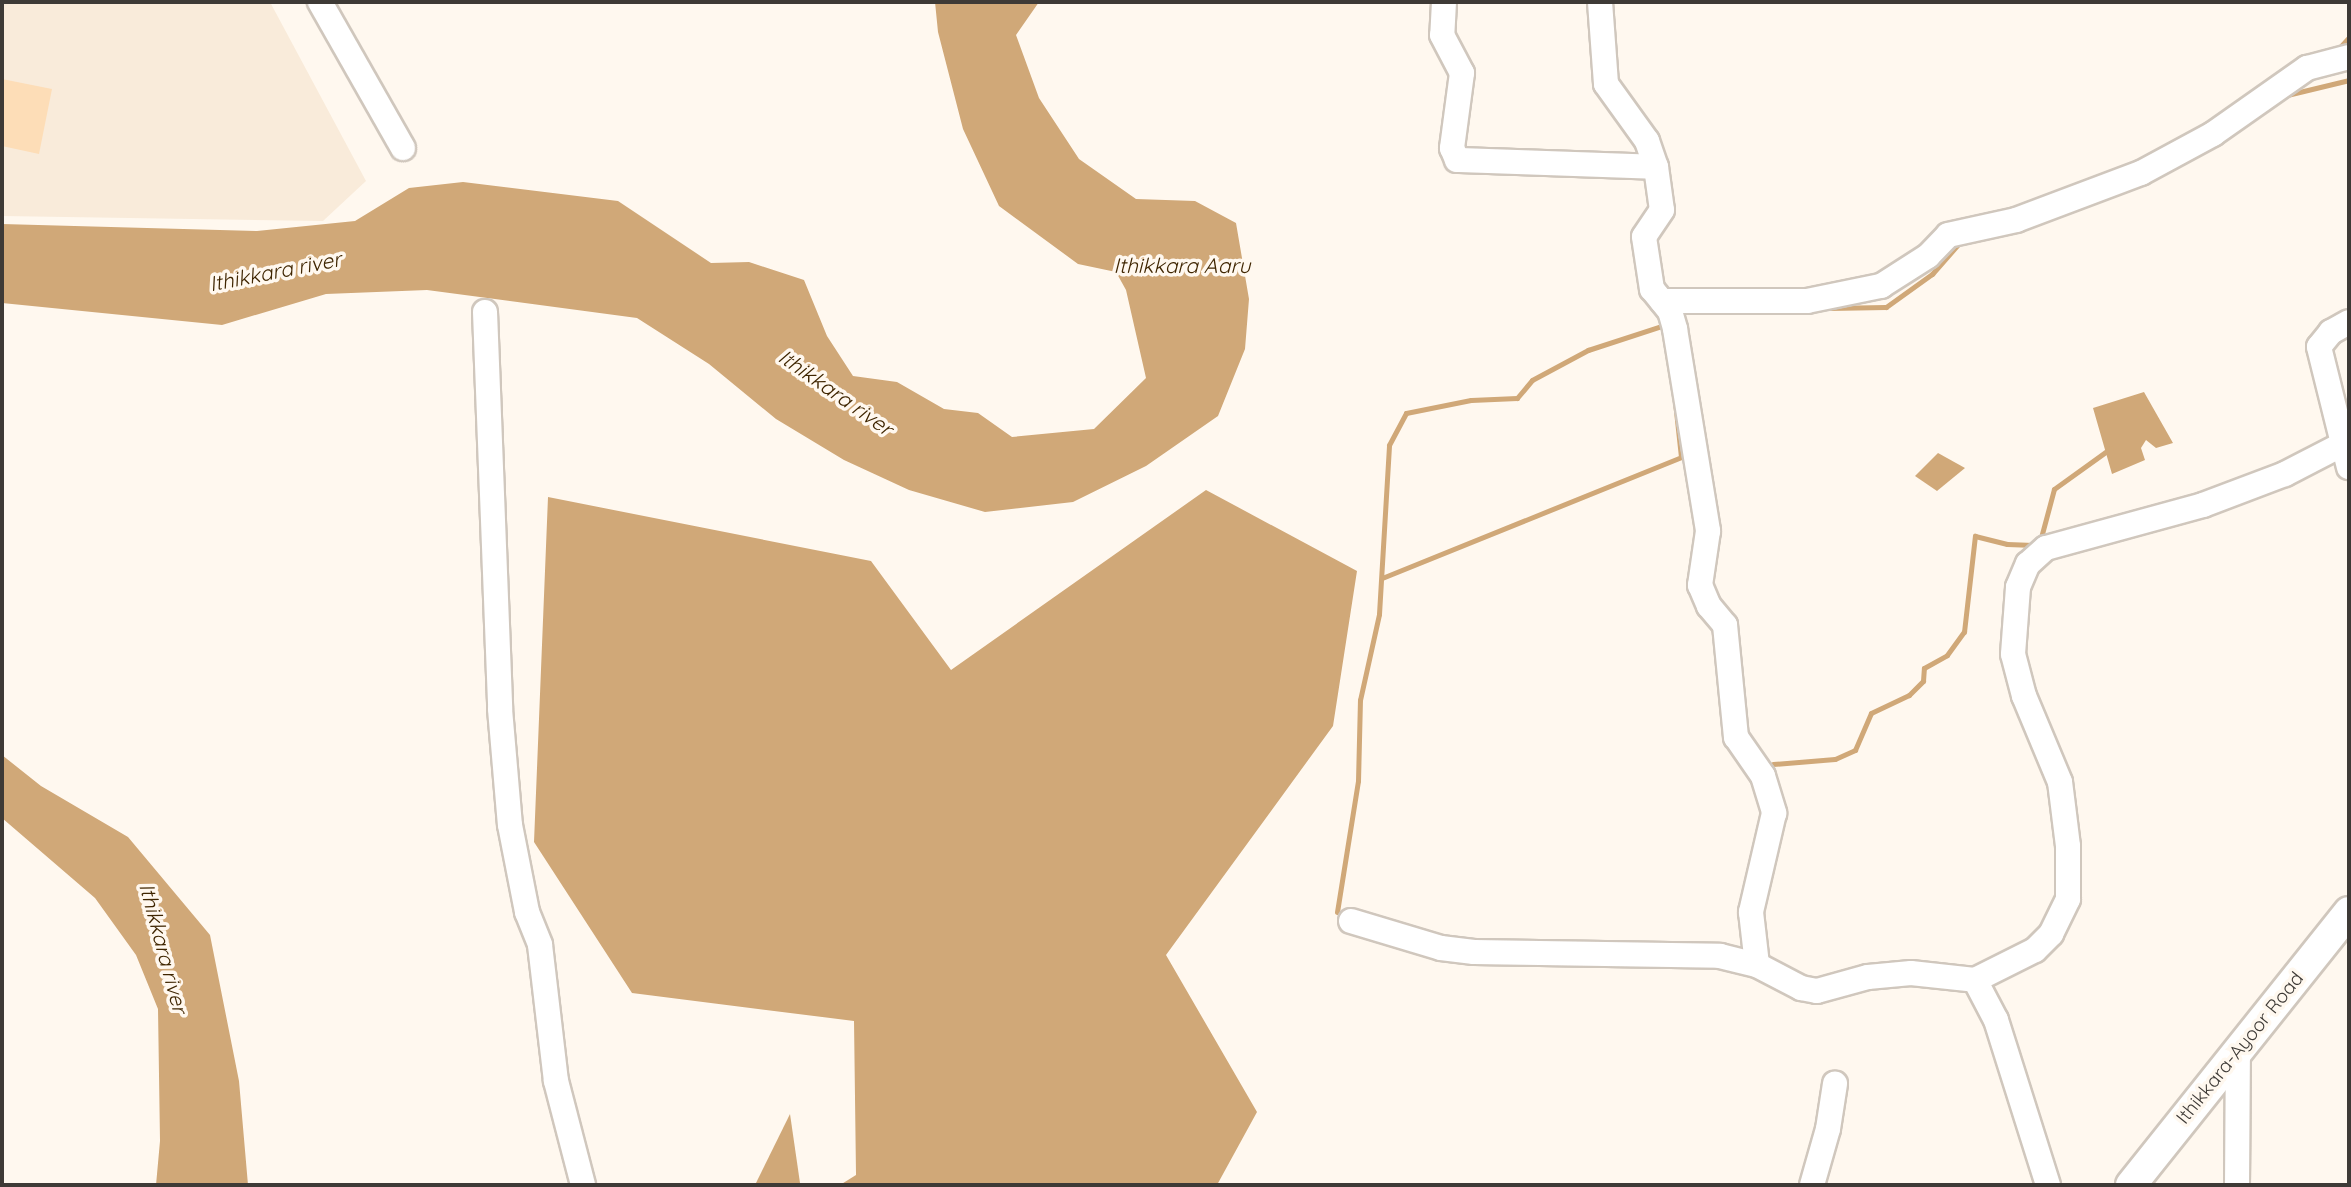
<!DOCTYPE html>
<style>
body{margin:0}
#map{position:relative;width:2351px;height:1187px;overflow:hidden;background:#fff8ef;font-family:Quicksand,sans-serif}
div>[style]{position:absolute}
.built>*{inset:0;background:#f9ebda}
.green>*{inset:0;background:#fdddb7}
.water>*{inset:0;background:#d0a878}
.stream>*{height:5px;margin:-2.5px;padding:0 2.5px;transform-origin:2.5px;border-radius:2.5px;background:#d0a878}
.roads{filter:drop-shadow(2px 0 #d0c7bd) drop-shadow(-2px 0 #d0c7bd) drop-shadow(0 2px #d0c7bd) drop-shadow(0 -2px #d0c7bd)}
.minor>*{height:24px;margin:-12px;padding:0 12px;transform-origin:12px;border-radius:12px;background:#fff}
.major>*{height:30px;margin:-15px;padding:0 15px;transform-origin:15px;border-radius:15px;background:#fff}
span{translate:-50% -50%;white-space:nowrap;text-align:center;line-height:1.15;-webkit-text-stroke:7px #fff8ef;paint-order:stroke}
.street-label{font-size:19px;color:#3e3a36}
.water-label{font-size:21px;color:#3f2500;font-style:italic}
.frame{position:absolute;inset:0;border:4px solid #3e3a36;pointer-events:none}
</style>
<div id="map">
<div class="built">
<i style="clip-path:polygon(2px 2px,270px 2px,366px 181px,323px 221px,2px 216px)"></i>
</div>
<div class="green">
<i style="clip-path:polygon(2px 79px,52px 89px,39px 154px,2px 146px)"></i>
</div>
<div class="water">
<i style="clip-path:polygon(935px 2px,1039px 2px,1016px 35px,1039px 98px,1079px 159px,1136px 199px,1195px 201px,1236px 223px,1249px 299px,1245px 349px,1218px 416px,1146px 466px,1073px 502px,985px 512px,909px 490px,844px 460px,776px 419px,709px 364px,637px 318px,427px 290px,326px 294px,222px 325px,2px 303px,2px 224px,257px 231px,355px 221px,409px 188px,463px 182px,618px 201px,711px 263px,749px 262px,804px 280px,827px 336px,853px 376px,897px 382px,944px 409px,978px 413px,1012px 437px,1094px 429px,1146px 378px,1126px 290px,1116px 272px,1078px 264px,999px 206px,963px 129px,938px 32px)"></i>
<i style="clip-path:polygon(2144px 392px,2173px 443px,2156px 448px,2146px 440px,2141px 448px,2145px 460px,2112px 474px,2093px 408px)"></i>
<i style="clip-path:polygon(1938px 453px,1965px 468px,1937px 491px,1915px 476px)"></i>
<i style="clip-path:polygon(1206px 490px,1357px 571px,1333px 726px,1166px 955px,1257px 1112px,1217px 1185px,840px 1185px,856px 1175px,854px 1021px,632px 993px,534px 842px,548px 497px,871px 561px,951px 670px)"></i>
<i style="clip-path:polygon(2px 755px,41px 786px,128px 837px,210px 935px,239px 1081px,248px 1185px,156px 1185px,160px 1141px,158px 1009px,136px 955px,95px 898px,2px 818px)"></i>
<i style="clip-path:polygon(790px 1114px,800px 1183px,755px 1185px)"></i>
</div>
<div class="stream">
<i style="left:2341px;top:46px;width:12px;rotate:-48deg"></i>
<i style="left:2287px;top:95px;width:64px;rotate:-13.6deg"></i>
<i style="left:1828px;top:308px;width:58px;rotate:-1deg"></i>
<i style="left:1886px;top:307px;width:57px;rotate:-35.7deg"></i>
<i style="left:1932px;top:274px;width:44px;rotate:-48.7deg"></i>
<i style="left:1382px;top:578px;width:323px;rotate:-22deg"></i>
<i style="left:1681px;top:457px;width:55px;rotate:-96.2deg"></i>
<i style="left:1773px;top:764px;width:62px;rotate:-4.6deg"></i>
<i style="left:1835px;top:759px;width:22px;rotate:-24deg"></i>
<i style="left:1855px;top:750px;width:40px;rotate:-66.6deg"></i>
<i style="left:1871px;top:713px;width:42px;rotate:-25.3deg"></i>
<i style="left:1909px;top:695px;width:20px;rotate:-45deg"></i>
<i style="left:1923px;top:681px;width:13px;rotate:-86deg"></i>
<i style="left:1924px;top:668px;width:26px;rotate:-29deg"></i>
<i style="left:1947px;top:655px;width:29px;rotate:-54deg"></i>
<i style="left:1964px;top:632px;width:97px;rotate:-83.5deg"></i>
<i style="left:1975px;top:536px;width:33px;rotate:14deg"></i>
<i style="left:2007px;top:544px;width:32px;rotate:2deg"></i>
<i style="left:2039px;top:545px;width:58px;rotate:-75deg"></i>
<i style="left:2054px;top:489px;width:70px;rotate:-35.7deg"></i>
<i style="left:1337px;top:912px;width:133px;rotate:-80.9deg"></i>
<i style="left:1358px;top:781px;width:81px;rotate:-88.6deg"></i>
<i style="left:1360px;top:700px;width:88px;rotate:-77.5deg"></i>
<i style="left:1379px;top:614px;width:169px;rotate:-86.6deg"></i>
<i style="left:1389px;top:445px;width:36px;rotate:-62deg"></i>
<i style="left:1406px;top:413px;width:66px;rotate:-11.3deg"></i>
<i style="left:1471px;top:400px;width:46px;rotate:-2.5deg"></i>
<i style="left:1517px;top:398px;width:23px;rotate:-50deg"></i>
<i style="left:1532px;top:380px;width:64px;rotate:-28.2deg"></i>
<i style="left:1588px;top:350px;width:81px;rotate:-18deg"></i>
</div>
<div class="roads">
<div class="minor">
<i style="left:320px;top:2px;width:168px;rotate:60.4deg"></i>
<i style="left:1444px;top:2px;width:33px;rotate:93deg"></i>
<i style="left:1442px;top:35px;width:43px;rotate:62.2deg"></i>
<i style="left:1462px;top:73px;width:76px;rotate:97.6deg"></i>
<i style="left:1452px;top:148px;width:13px;rotate:67deg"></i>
<i style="left:1457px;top:160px;width:199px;rotate:2deg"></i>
<i style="left:1600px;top:2px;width:82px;rotate:85.8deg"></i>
<i style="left:1606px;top:84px;width:70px;rotate:54.3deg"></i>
<i style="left:1647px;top:141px;width:28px;rotate:71deg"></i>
<i style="left:1656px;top:167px;width:43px;rotate:82.1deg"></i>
<i style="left:1662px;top:210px;width:32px;rotate:124deg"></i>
<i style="left:1644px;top:237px;width:53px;rotate:81.3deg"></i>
<i style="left:1652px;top:289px;width:28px;rotate:51deg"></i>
<i style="left:1670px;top:311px;width:19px;rotate:74deg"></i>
<i style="left:1675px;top:329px;width:205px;rotate:80.7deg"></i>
<i style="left:1708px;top:531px;width:55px;rotate:98.4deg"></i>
<i style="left:1700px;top:585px;width:23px;rotate:67deg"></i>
<i style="left:1709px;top:606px;width:25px;rotate:50deg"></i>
<i style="left:1725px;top:625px;width:113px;rotate:84.4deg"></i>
<i style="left:1736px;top:737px;width:47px;rotate:55.3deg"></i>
<i style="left:1763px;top:776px;width:39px;rotate:73deg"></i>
<i style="left:1774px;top:813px;width:102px;rotate:103.1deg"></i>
<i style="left:1751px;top:912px;width:53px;rotate:83.5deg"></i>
<i style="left:1662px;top:301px;width:145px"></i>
<i style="left:1807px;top:301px;width:76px;rotate:-11.5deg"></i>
<i style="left:1881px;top:286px;width:56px;rotate:-32.6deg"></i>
<i style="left:1928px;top:256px;width:29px;rotate:-46deg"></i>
<i style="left:1948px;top:235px;width:70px;rotate:-12.4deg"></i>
<i style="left:2016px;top:220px;width:134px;rotate:-20.6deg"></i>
<i style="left:2141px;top:173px;width:82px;rotate:-28.4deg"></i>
<i style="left:2213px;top:134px;width:115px;rotate:-35.1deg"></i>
<i style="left:2307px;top:68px;width:43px;rotate:-14.7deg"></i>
<i style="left:485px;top:312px;width:397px;rotate:87.8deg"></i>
<i style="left:500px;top:709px;width:116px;rotate:85.1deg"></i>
<i style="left:510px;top:825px;width:89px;rotate:78.9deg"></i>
<i style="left:527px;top:912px;width:35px;rotate:68deg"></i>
<i style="left:540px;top:945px;width:137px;rotate:83.3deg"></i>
<i style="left:556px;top:1081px;width:107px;rotate:75.4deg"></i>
<i style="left:2349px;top:322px;width:21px;rotate:151deg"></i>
<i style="left:2331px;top:332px;width:19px;rotate:129deg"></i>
<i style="left:2319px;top:347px;width:124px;rotate:76deg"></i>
<i style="left:1351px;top:921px;width:94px;rotate:16.7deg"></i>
<i style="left:1441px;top:948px;width:33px;rotate:7deg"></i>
<i style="left:1474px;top:952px;width:246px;rotate:0.9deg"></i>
<i style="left:1720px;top:956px;width:38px;rotate:14deg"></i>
<i style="left:1757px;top:965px;width:50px;rotate:27.6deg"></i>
<i style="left:1801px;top:988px;width:16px;rotate:11deg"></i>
<i style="left:1817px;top:991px;width:53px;rotate:-15.4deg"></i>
<i style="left:1868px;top:977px;width:43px;rotate:-5.3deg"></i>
<i style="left:1911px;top:973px;width:64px;rotate:6.2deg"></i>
<i style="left:1975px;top:980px;width:45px;rotate:62.3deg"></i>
<i style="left:1996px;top:1020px;width:173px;rotate:72.5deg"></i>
<i style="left:1975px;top:980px;width:67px;rotate:-26.6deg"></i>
<i style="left:2035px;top:950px;width:23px;rotate:-45deg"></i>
<i style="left:2051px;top:934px;width:39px;rotate:-64deg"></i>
<i style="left:2068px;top:899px;width:53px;rotate:-90deg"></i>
<i style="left:2068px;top:846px;width:64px;rotate:-97.1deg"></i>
<i style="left:2060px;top:782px;width:93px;rotate:-112.7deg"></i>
<i style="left:2024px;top:696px;width:43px;rotate:-104.7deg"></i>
<i style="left:2013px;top:654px;width:67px;rotate:-85.7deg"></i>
<i style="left:2018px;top:587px;width:25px;rotate:-67deg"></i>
<i style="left:2028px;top:564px;width:24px;rotate:-42deg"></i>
<i style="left:2046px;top:548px;width:163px;rotate:-15.3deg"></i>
<i style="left:2203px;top:505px;width:88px;rotate:-20.7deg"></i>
<i style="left:2285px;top:474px;width:65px;rotate:-27.3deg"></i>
<i style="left:1812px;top:1185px;width:58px;rotate:-74.1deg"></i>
<i style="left:1828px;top:1129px;width:46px;rotate:-81.2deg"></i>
<i style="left:2237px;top:1185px;width:134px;rotate:-89.6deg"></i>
</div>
<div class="major">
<i style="left:2131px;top:1185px;width:349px;rotate:-51.4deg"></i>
</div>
</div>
<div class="street-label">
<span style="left:2240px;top:1048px;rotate:-51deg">Ithikkara-Ayoor Road</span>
</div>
<div class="water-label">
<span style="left:1182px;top:265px">Ithikkara Aaru</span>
<span style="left:275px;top:271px;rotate:-11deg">Ithikkara river</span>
<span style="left:836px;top:392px;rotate:35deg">Ithikkara river</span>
<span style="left:164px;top:948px;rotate:75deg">Ithikkara river</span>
</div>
<div class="frame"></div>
</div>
